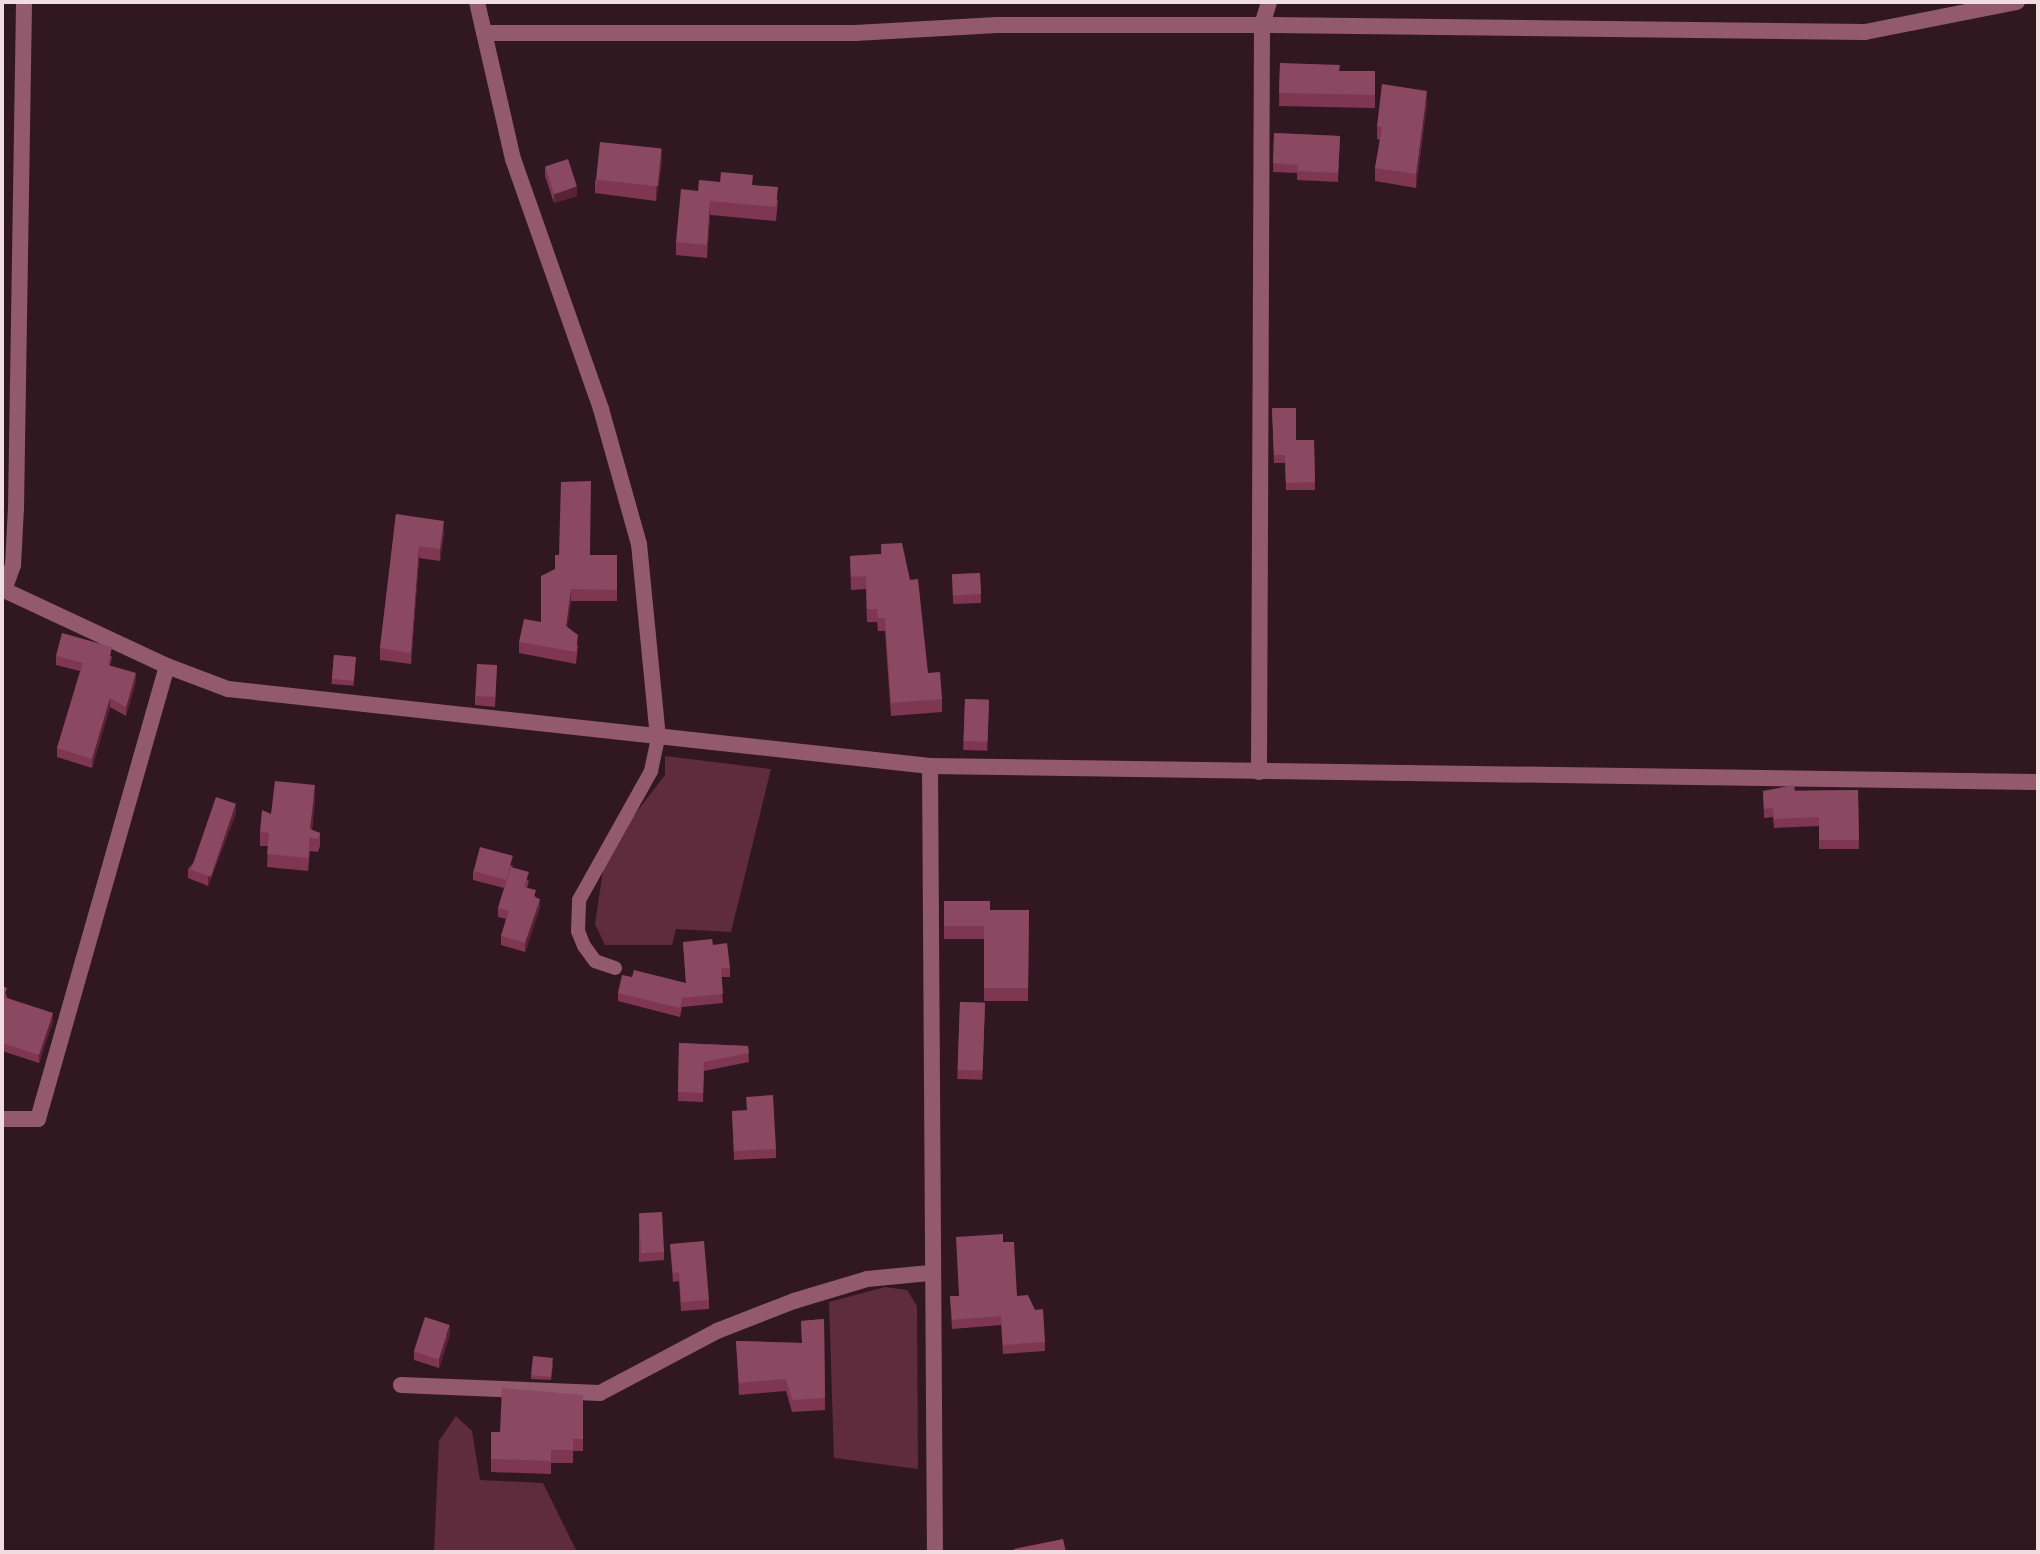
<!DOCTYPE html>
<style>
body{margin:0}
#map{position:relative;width:2040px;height:1554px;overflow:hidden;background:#311720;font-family:Rubik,sans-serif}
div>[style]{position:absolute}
.green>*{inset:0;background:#5e2c3d}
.lane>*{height:14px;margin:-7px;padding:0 7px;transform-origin:7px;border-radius:7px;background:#925a6c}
.street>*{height:16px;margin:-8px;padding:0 8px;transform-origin:8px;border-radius:8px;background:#925a6c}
.wall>*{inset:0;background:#7e3651;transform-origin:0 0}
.shaded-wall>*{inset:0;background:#5a2237}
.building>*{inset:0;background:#8a4861;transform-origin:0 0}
span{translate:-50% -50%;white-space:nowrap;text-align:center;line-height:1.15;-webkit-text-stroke:6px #311720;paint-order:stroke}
.frame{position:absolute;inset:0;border:4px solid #f0dde2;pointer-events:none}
</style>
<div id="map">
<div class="green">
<i style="clip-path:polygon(665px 756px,771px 769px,731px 932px,676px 929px,672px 945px,605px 945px,595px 924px,603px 870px,632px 818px,665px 775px)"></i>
<i style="clip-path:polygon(885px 1287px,907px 1290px,917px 1306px,918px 1469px,834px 1458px,829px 1302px)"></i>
<i style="clip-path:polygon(456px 1416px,472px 1431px,480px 1480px,543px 1483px,577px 1552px,434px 1552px,439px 1441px)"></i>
</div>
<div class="lane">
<i style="left:615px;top:968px;width:21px;rotate:-161deg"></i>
<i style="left:595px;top:961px;width:19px;rotate:-126deg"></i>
<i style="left:584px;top:946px;width:16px;rotate:-112deg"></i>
<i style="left:578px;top:931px;width:31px;rotate:-88deg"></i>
<i style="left:579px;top:900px;width:148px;rotate:-60.8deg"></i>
<i style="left:651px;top:771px;width:35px;rotate:-78deg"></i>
</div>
<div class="street">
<i style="left:477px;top:2px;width:161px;rotate:77.1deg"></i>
<i style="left:513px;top:159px;width:265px;rotate:70.6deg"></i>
<i style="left:601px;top:409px;width:140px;rotate:74.3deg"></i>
<i style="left:639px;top:544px;width:194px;rotate:84.4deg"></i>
<i style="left:484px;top:33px;width:371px"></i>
<i style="left:855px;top:33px;width:142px;rotate:-3.2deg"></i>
<i style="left:997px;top:25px;width:265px"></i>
<i style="left:1262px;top:25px;width:603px;rotate:0.67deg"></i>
<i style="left:1865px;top:32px;width:155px;rotate:-11.2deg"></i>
<i style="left:2px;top:589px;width:182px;rotate:25deg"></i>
<i style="left:167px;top:666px;width:65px;rotate:20.7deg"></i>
<i style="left:228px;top:689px;width:706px;rotate:6.26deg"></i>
<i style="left:930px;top:766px;width:1108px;rotate:0.83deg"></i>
<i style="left:4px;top:590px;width:27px;rotate:-70deg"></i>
<i style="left:13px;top:565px;width:57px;rotate:-87deg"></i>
<i style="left:16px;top:508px;width:506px;rotate:-89.09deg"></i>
<i style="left:930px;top:766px;width:786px;rotate:89.64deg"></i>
<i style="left:1259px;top:772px;width:747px;rotate:-89.77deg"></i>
<i style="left:1262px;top:25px;width:24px;rotate:-73deg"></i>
<i style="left:2px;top:1119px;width:36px"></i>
<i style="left:38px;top:1119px;width:471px;rotate:-74.1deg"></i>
<i style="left:401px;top:1385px;width:199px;rotate:2.3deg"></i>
<i style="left:600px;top:1393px;width:132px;rotate:-27.9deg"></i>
<i style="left:717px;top:1331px;width:83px;rotate:-21.3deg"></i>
<i style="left:794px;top:1301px;width:76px;rotate:-16.8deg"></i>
<i style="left:867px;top:1279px;width:63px;rotate:-5.4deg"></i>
</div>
<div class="wall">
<i style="clip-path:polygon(1280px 63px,1340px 71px,1375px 71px,1375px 108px,1279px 106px)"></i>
<i style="clip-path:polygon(1427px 104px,1416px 188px,1375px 181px,1375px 168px,1380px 140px,1377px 139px,1377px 126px)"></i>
<i style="clip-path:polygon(1274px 133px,1340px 136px,1338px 182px,1297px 180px,1297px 173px,1273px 172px)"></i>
<i style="clip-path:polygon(662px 161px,656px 201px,595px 193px,595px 180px)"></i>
<i style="clip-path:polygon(545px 167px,577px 196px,554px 203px,545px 176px)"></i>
<i style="clip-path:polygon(753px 185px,778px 200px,776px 221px,710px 215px,707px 258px,676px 255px,676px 242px,698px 191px)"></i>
<i style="clip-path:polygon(1272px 408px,1296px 440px,1314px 440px,1315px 490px,1286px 490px,1285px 463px,1274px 463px)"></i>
<i style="clip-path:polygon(396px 514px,444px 532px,440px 561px,419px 558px,411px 664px,380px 660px,380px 648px)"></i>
<i style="clip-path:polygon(881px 544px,928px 673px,942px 699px,942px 712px,891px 716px,885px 631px,878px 631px,877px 622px,867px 622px,866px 589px,851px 590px,850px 556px,881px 554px)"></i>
<i style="clip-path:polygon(591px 555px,617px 555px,617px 601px,571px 601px,567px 627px,578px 646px,576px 664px,519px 653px,519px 642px,541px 622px)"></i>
<i style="left:980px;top:573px;width:30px;height:28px;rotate:88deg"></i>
<i style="left:334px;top:655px;width:22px;height:29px;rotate:5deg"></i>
<i style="clip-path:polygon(56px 656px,112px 656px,110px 666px,136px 681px,126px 716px,110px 707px,92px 768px,57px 757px,57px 748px,80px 671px,56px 665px)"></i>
<i style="clip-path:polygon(497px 665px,495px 707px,475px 705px,475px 696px)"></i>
<i style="left:965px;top:699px;width:24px;height:51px;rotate:2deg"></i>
<i style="clip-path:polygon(1858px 790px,1859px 849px,1819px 849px,1819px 826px,1774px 828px,1773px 817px,1764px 818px,1763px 791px)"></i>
<i style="clip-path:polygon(315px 799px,312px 830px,320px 833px,320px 846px,318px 852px,310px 851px,308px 871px,267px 867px,268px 846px,260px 846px,260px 832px,271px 814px)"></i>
<i style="clip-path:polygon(236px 813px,208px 886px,188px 878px,188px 869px)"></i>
<i style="clip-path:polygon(513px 865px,512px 867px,529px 881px,527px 888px,536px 897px,540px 907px,525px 952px,501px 945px,501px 936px,506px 919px,498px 917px,498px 908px,504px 888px,473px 880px,473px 871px)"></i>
<i style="clip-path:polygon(944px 901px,990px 910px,1029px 910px,1028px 1001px,984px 1001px,984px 939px,944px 939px)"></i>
<i style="clip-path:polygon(683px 942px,713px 945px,730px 968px,730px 977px,721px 977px,723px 1003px,682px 1007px,680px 1017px,618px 1001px,618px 993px,632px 977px,686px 983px)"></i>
<i style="clip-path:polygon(2px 986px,7px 996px,7px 998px,53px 1021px,39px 1063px,2px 1051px)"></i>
<i style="left:960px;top:1002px;width:25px;height:77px;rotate:2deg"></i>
<i style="clip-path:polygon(679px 1043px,748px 1046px,749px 1062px,704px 1071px,703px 1102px,678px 1101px)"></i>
<i style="clip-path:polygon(732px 1111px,776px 1149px,776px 1158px,734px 1160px)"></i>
<i style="clip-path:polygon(639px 1213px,664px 1252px,664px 1260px,639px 1262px)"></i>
<i style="clip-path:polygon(1003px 1242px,1017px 1296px,1045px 1342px,1045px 1351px,1003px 1354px,1001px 1325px,952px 1329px,950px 1296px,959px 1296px)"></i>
<i style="clip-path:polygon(670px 1244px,709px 1300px,709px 1309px,681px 1311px,679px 1281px,673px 1282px)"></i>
<i style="clip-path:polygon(824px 1319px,825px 1410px,792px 1412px,786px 1391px,739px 1395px,736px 1341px,802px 1343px,801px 1321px)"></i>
<i style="clip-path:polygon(450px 1334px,439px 1368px,414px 1360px,414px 1351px)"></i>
<i style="clip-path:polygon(553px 1363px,551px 1380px,531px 1379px,531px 1375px)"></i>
<i style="clip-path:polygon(583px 1395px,583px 1451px,573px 1451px,573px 1463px,551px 1463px,551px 1474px,491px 1472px,491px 1432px,500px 1432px)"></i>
</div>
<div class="shaded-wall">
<i style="clip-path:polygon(1427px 91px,1427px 104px,1416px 188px,1416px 174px)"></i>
<i style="clip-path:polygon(662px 148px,662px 161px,656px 201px,656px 188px)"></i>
<i style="clip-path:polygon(577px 187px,577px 196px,554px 203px,554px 194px)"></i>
<i style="clip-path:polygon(710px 201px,710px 215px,707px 258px,707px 245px)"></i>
<i style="clip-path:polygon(444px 521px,444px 532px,440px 561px,440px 549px)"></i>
<i style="clip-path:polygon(419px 546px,419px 558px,411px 664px,411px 653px)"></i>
<i style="clip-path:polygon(571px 589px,571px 601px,566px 638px,566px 626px)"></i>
<i style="clip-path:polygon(136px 673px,136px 681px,126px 716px,126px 707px)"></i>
<i style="clip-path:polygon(110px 698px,110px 707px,92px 768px,92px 759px)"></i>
<i style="clip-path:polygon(315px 785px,315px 799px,310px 843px,310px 829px)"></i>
<i style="clip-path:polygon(236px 804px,236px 813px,208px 886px,208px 877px)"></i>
<i style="clip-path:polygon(540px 899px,540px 907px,525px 952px,525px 943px)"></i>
<i style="clip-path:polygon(53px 1013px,53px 1021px,39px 1063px,39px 1055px)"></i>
<i style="clip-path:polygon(450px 1325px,450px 1334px,439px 1368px,439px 1359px)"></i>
</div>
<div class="building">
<i style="clip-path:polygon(1280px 63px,1340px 65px,1339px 71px,1375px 71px,1375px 95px,1279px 93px)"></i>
<i style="clip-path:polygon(1382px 84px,1427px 91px,1416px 174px,1375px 168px,1382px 127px,1377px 126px)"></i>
<i style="clip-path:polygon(1274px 133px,1340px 136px,1338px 173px,1297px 171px,1298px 165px,1273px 163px)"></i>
<i style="left:600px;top:142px;width:62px;height:38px;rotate:6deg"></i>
<i style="left:568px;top:159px;width:29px;height:24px;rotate:72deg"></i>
<i style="clip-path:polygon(721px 172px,753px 175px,752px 185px,778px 187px,776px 207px,710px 201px,707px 245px,676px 242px,681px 189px,698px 191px,699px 180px,720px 182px)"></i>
<i style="clip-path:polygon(1272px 408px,1296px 408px,1296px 440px,1314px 440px,1315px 482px,1286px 483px,1285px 455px,1274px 455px)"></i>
<i style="clip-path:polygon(591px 481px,590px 555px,617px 555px,617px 590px,571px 589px,566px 626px,578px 635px,576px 652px,519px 642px,524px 619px,541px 622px,541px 576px,555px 569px,555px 555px,559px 555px,561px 482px)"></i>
<i style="clip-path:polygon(396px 514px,444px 521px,440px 549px,419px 546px,411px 653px,380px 648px)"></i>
<i style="clip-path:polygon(902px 543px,910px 580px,918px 579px,928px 673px,940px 672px,942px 699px,891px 703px,885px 618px,878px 618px,877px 609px,867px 609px,866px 576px,851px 577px,850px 556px,882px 554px,881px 544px)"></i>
<i style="left:980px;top:573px;width:21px;height:28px;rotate:87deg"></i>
<i style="clip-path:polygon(62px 633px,112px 647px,108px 665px,136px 673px,126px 707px,110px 698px,92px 759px,57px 748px,83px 663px,56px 656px)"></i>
<i style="left:334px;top:655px;width:22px;height:24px;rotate:5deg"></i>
<i style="left:477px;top:664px;width:20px;height:32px;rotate:3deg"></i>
<i style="left:965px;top:699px;width:24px;height:42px;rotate:2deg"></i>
<i style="clip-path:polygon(275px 781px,315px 785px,310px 829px,320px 833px,318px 839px,310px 838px,308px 858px,267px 854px,269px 833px,260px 832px,262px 810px,271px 814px)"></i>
<i style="clip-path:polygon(1794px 785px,1795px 791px,1858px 790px,1859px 840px,1819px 840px,1819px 817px,1774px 819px,1773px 808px,1764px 809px,1763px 791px)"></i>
<i style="left:216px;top:797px;width:21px;height:77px;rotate:19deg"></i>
<i style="left:480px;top:847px;width:34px;height:25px;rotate:15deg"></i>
<i style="clip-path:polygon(511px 867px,529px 872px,524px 887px,536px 890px,534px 897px,540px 899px,525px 943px,501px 936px,509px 911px,498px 908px)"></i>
<i style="clip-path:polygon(944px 901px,990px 901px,990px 910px,1029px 910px,1028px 988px,984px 988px,984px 926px,944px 926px)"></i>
<i style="clip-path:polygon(712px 939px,713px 945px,727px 943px,730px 968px,721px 968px,723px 994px,682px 998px,680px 1008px,618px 993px,622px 975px,632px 977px,634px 970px,686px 983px,683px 942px)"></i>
<i style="clip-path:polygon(2px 986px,7px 988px,4px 997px,53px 1013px,39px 1055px,2px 1043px)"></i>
<i style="left:960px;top:1002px;width:25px;height:68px;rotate:2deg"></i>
<i style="clip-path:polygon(679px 1043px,748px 1046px,749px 1053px,704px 1062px,703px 1093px,678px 1092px)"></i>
<i style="clip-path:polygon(773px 1095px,776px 1149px,734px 1151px,732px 1111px,747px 1110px,746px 1097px)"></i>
<i style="left:662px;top:1212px;width:40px;height:23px;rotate:87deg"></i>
<i style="clip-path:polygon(1003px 1234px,1003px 1242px,1014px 1242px,1017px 1296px,1028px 1295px,1035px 1310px,1043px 1309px,1045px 1342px,1003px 1345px,1001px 1316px,952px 1320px,950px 1296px,959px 1296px,956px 1237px)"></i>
<i style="clip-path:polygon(704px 1241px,709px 1300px,681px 1302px,679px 1272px,673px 1273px,670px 1244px)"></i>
<i style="left:425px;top:1317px;width:26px;height:36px;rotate:18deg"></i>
<i style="clip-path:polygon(824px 1319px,825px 1398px,792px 1400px,786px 1379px,739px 1383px,736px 1341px,802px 1343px,801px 1321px)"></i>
<i style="left:533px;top:1356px;width:20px;height:19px;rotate:6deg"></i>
<i style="clip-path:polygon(502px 1388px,583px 1395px,583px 1439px,573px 1439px,573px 1450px,551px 1450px,551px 1461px,491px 1459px,491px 1432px,500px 1432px)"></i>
<i style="clip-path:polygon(1063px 1539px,1066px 1552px,1015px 1552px,1014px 1549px)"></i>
</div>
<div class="frame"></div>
</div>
